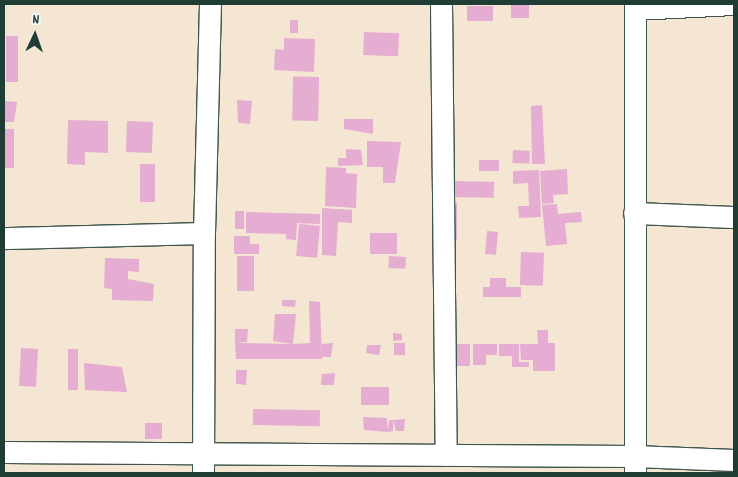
<!DOCTYPE html>
<style>
body{margin:0}
#map{position:relative;width:738px;height:477px;overflow:hidden;background:#f5e6d3;font-family:Dekko,sans-serif}
div>[style]{position:absolute}
.building>*{inset:0;background:#e4add1;transform-origin:0 0}
.roads{filter:drop-shadow(1px 0 #3f564c) drop-shadow(-1px 0 #3f564c) drop-shadow(0 1px #3f564c) drop-shadow(0 -1px #3f564c)}
.minor>*{height:21px;margin:-10.5px;padding:0 10.5px;transform-origin:10.5px;border-radius:10.5px;background:#fff}
span{translate:-50% -50%;white-space:nowrap;text-align:center;line-height:1.15;-webkit-text-stroke:4px #f6f6f2;paint-order:stroke}
.frame{position:absolute;inset:0;border:5px solid #1f3d34;pointer-events:none}
.north{position:absolute;left:10px;top:10px;width:50px;height:50px;-webkit-text-stroke:4px #f6f6f2;paint-order:stroke;rotate:3deg;font-size:14px;font-weight:700;line-height:20px;text-align:center;color:#1f3d34}
.north::after{content:'';display:block;margin:auto;width:18px;height:22px;background:#1f3d34;clip-path:polygon(50% 0,100% 100%,50% 72%,0 100%)}
</style>
<div id="map">
<div class="building">
<i style="left:511px;top:4px;width:18px;height:14px"></i>
<i style="left:493px;top:6px;width:15px;height:26px;rotate:90deg"></i>
<i style="left:290px;top:20px;width:8px;height:13px"></i>
<i style="left:364px;top:32px;width:35px;height:23px;rotate:2deg"></i>
<i style="left:6px;top:36px;width:12px;height:46px"></i>
<i style="clip-path:polygon(284px 38px,315px 39px,314px 72px,274px 70px,275px 49px,284px 50px)"></i>
<i style="left:319px;top:77px;width:44px;height:26px;rotate:91deg"></i>
<i style="clip-path:polygon(237px 100px,252px 101px,250px 124px,238px 123px)"></i>
<i style="clip-path:polygon(4px 101px,17px 102px,14px 122px,4px 122px)"></i>
<i style="clip-path:polygon(542px 105px,545px 164px,532px 164px,531px 106px)"></i>
<i style="clip-path:polygon(344px 119px,373px 119px,373px 134px,344px 129px)"></i>
<i style="clip-path:polygon(68px 120px,108px 121px,108px 153px,85px 152px,85px 165px,67px 164px)"></i>
<i style="left:127px;top:121px;width:26px;height:31px;rotate:2deg"></i>
<i style="left:4px;top:129px;width:10px;height:39px"></i>
<i style="clip-path:polygon(367px 141px,401px 142px,395px 183px,383px 183px,383px 167px,367px 167px)"></i>
<i style="clip-path:polygon(346px 149px,361px 150px,363px 165px,338px 166px,338px 158px,346px 158px)"></i>
<i style="left:513px;top:150px;width:17px;height:13px;rotate:3deg"></i>
<i style="left:479px;top:160px;width:20px;height:11px"></i>
<i style="left:140px;top:164px;width:15px;height:38px"></i>
<i style="clip-path:polygon(326px 167px,346px 168px,346px 173px,357px 174px,356px 208px,325px 206px)"></i>
<i style="clip-path:polygon(567px 169px,568px 194px,553px 195px,554px 203px,542px 204px,540px 171px)"></i>
<i style="clip-path:polygon(539px 170px,541px 217px,519px 218px,518px 206px,529px 206px,528px 183px,513px 184px,513px 171px)"></i>
<i style="left:448px;top:181px;width:46px;height:16px;rotate:1deg"></i>
<i style="left:445px;top:203px;width:12px;height:37px"></i>
<i style="clip-path:polygon(557px 204px,558px 214px,581px 212px,582px 222px,565px 223px,567px 244px,546px 246px,542px 205px)"></i>
<i style="clip-path:polygon(322px 208px,352px 210px,352px 223px,338px 222px,336px 256px,322px 255px)"></i>
<i style="left:235px;top:211px;width:9px;height:18px"></i>
<i style="clip-path:polygon(246px 212px,320px 214px,320px 224px,297px 223px,296px 240px,286px 239px,286px 234px,246px 233px)"></i>
<i style="left:299px;top:224px;width:21px;height:32px;rotate:5deg"></i>
<i style="left:487px;top:231px;width:11px;height:23px;rotate:5deg"></i>
<i style="left:370px;top:233px;width:27px;height:21px"></i>
<i style="clip-path:polygon(234px 236px,250px 236px,250px 244px,259px 244px,259px 254px,234px 254px)"></i>
<i style="left:521px;top:252px;width:23px;height:33px;rotate:2deg"></i>
<i style="left:237px;top:256px;width:17px;height:35px"></i>
<i style="left:389px;top:256px;width:17px;height:12px;rotate:3deg"></i>
<i style="clip-path:polygon(105px 258px,139px 259px,139px 272px,128px 271px,128px 279px,154px 284px,153px 301px,112px 300px,112px 289px,104px 288px)"></i>
<i style="clip-path:polygon(490px 278px,506px 278px,506px 287px,521px 287px,521px 297px,483px 297px,483px 287px,490px 287px)"></i>
<i style="clip-path:polygon(282px 300px,296px 300px,295px 307px,282px 306px)"></i>
<i style="clip-path:polygon(309px 301px,320px 302px,322px 359px,236px 359px,235px 343px,293px 344px,273px 341px,275px 314px,296px 314px,293px 344px,310px 343px)"></i>
<i style="clip-path:polygon(235px 329px,248px 329px,247px 342px,235px 343px)"></i>
<i style="clip-path:polygon(537px 330px,548px 330px,548px 343px,555px 343px,555px 371px,533px 371px,533px 360px,521px 360px,520px 344px,538px 344px)"></i>
<i style="clip-path:polygon(393px 333px,402px 334px,402px 340px,393px 341px)"></i>
<i style="clip-path:polygon(333px 343px,331px 357px,321px 357px,322px 344px)"></i>
<i style="left:405px;top:343px;width:12px;height:11px;rotate:90deg"></i>
<i style="left:448px;top:344px;width:22px;height:22px"></i>
<i style="clip-path:polygon(473px 344px,497px 344px,497px 355px,486px 355px,486px 365px,473px 365px)"></i>
<i style="clip-path:polygon(499px 344px,519px 344px,519px 362px,529px 362px,529px 367px,512px 367px,512px 356px,499px 356px)"></i>
<i style="clip-path:polygon(367px 345px,381px 345px,379px 355px,366px 353px)"></i>
<i style="left:21px;top:348px;width:17px;height:38px;rotate:3deg"></i>
<i style="left:68px;top:349px;width:10px;height:41px"></i>
<i style="clip-path:polygon(84px 363px,122px 367px,127px 392px,85px 390px)"></i>
<i style="clip-path:polygon(236px 370px,247px 370px,246px 385px,236px 384px)"></i>
<i style="clip-path:polygon(335px 373px,334px 385px,321px 385px,322px 374px)"></i>
<i style="left:361px;top:387px;width:28px;height:18px"></i>
<i style="left:253px;top:409px;width:67px;height:16px;rotate:1deg"></i>
<i style="clip-path:polygon(363px 417px,387px 418px,388px 432px,364px 430px)"></i>
<i style="clip-path:polygon(405px 419px,404px 431px,396px 431px,393px 420px)"></i>
<i style="clip-path:polygon(389px 420px,393px 420px,393px 431px,388px 432px)"></i>
<i style="left:145px;top:423px;width:17px;height:16px"></i>
</div>
<div class="roads">
<div class="minor">
<i style="left:441px;top:4px;width:451px;rotate:89.4deg"></i>
<i style="left:635px;top:9px;width:99px;rotate:-2.9deg"></i>
<i style="left:634px;top:213px;width:100px;rotate:2.3deg"></i>
<i style="left:4px;top:238px;width:200px;rotate:-1.4deg"></i>
<i style="left:4px;top:452px;width:630px;rotate:0.36deg"></i>
<i style="left:634px;top:456px;width:100px;rotate:2.3deg"></i>
<i style="left:203px;top:473px;width:240px;rotate:-89.8deg"></i>
<i style="left:204px;top:233px;width:229px;rotate:-88.5deg"></i>
<i style="left:635px;top:473px;width:469px;rotate:-90deg"></i>
</div>
</div>
<div class="frame"></div>
<div class="north">N</div>
</div>
